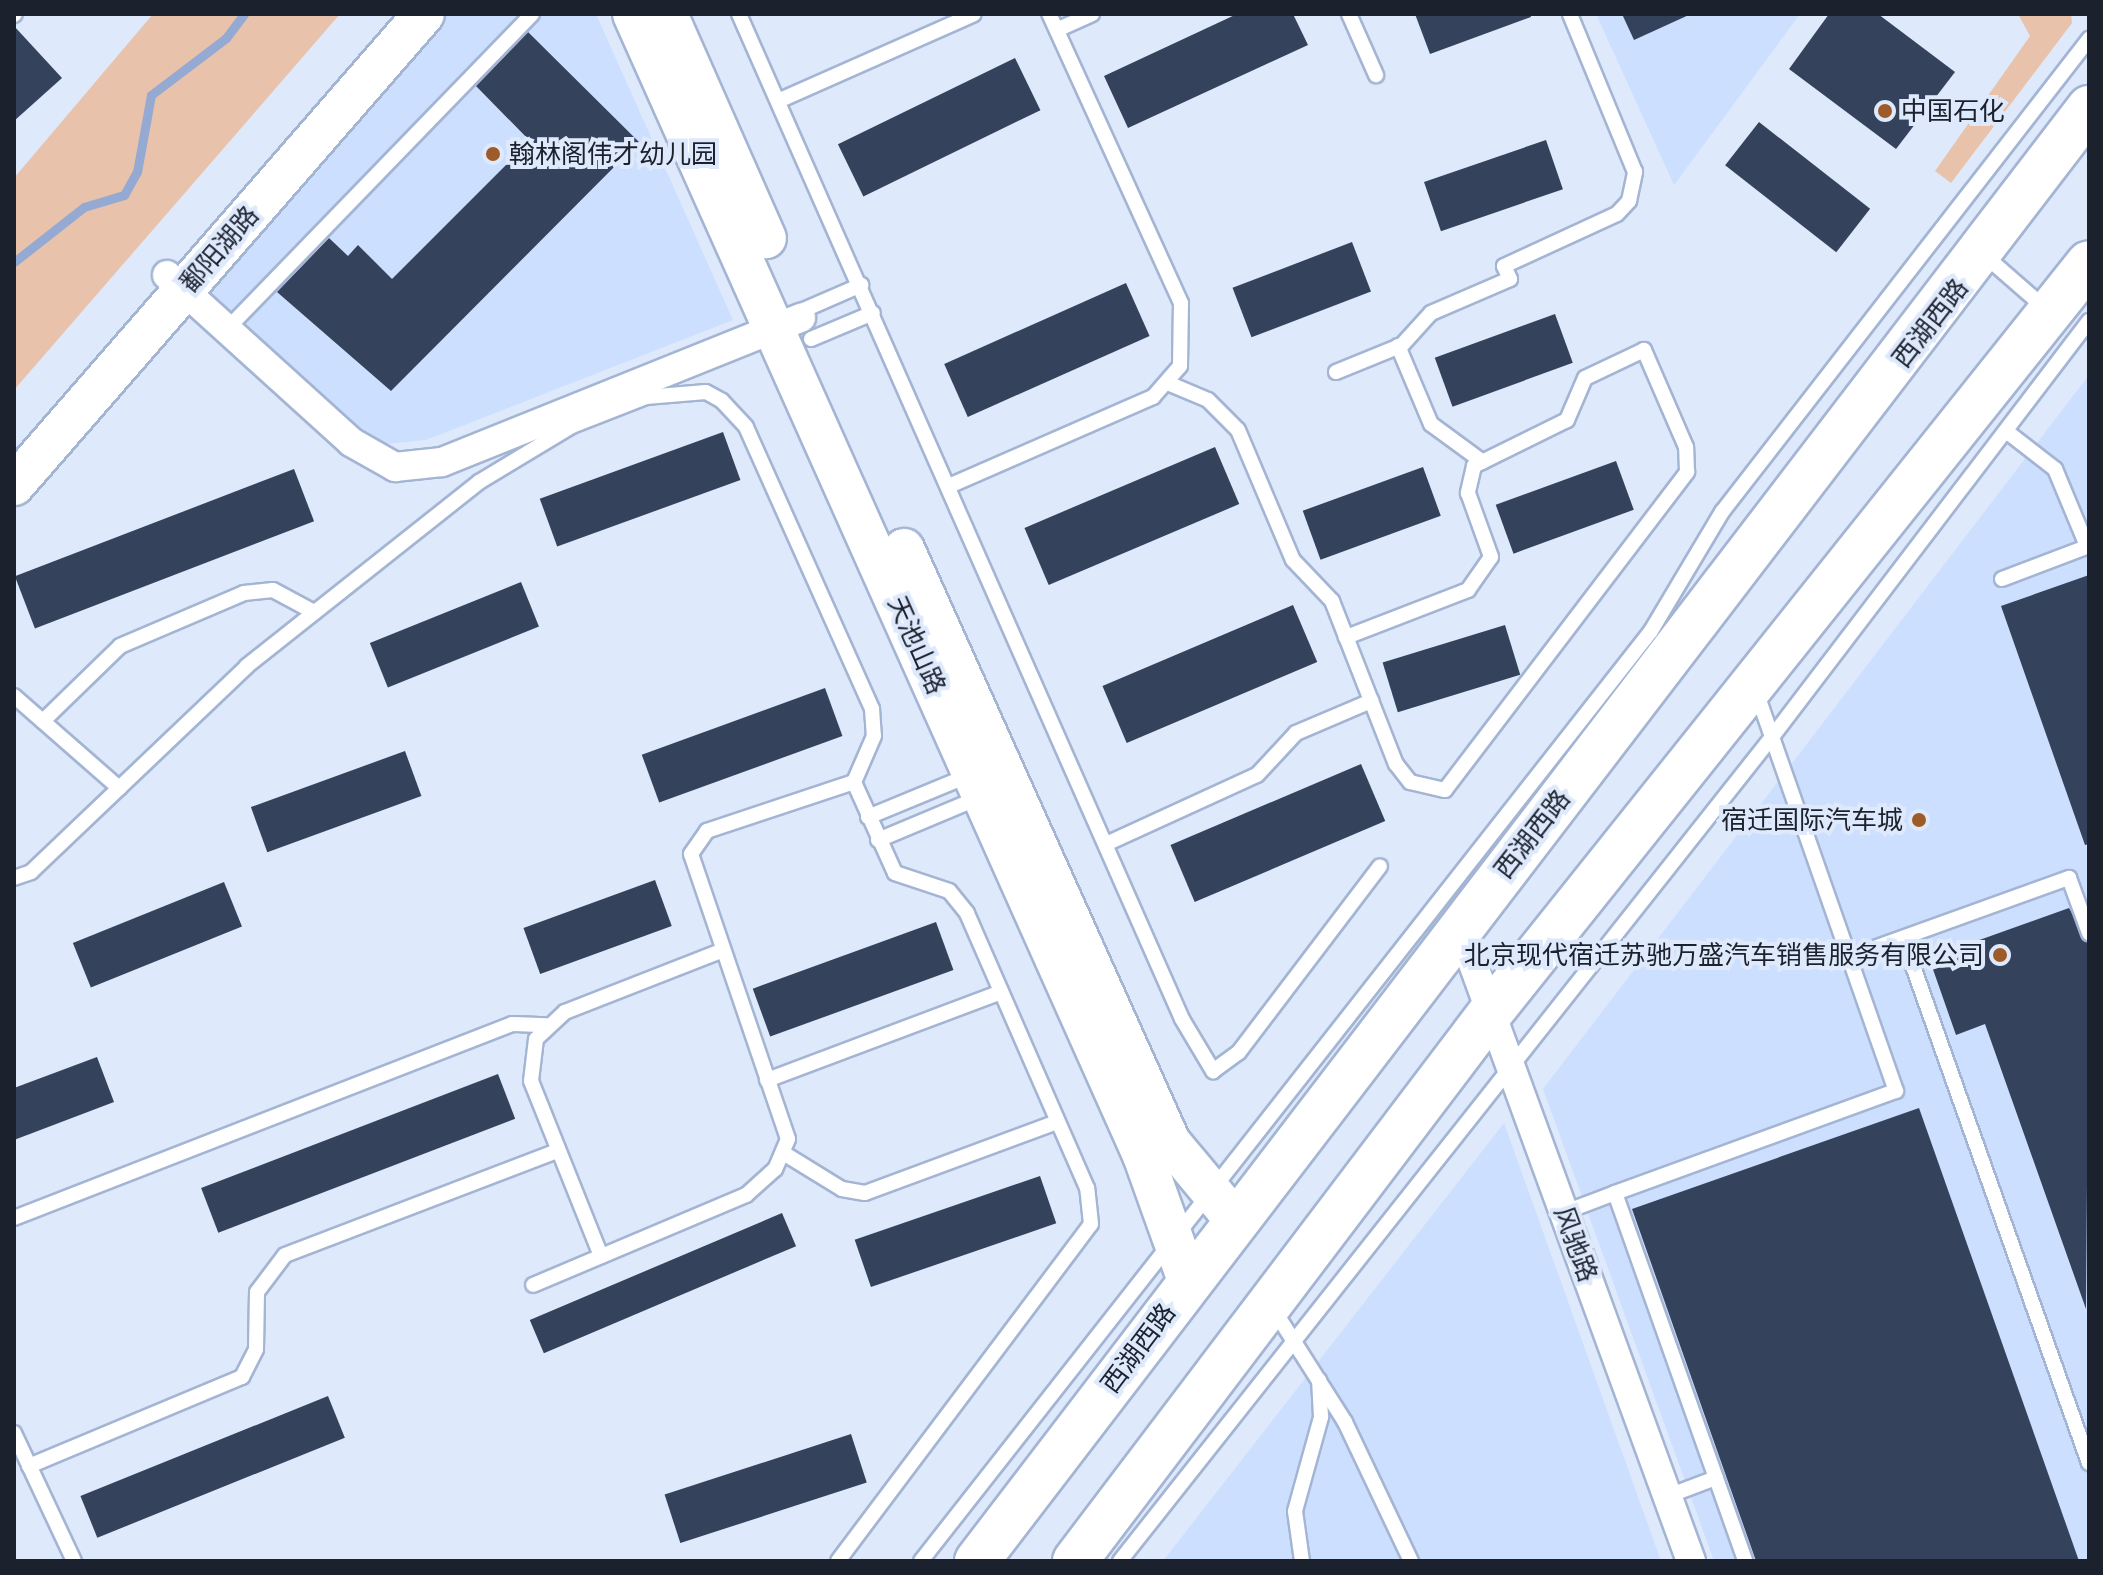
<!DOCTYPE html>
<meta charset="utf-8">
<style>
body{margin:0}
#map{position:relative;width:2103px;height:1575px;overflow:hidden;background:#dee9fc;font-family:"Golos Text","Noto Sans SC",sans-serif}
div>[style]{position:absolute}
.built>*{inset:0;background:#cddffe}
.green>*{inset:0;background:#e8c2aa}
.stream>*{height:9px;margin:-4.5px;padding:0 4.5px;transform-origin:4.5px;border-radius:4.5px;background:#94aad3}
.building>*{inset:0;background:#34425c;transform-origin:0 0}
.roads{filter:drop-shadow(2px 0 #a4b5d4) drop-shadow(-2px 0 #a4b5d4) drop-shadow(0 2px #a4b5d4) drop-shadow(0 -2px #a4b5d4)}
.lane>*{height:14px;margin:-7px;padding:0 7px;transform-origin:7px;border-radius:7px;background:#fff}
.street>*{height:28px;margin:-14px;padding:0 14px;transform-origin:14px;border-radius:14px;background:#fff}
.secondary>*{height:40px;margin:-20px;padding:0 20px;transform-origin:20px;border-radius:20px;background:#fff}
.primary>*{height:44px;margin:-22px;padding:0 22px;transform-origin:22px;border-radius:22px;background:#fff}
.dots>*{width:22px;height:22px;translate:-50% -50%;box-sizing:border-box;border:4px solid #dee9fc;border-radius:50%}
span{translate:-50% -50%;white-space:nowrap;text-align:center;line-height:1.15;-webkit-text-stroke:8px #dee9fc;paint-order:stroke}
.poi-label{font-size:26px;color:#1b212d}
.left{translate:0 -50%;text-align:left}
.right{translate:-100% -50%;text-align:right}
.street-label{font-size:26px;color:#1b212d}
.frame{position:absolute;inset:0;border:16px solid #1b212d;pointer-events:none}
</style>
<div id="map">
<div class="built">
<i style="clip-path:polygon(447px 14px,596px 14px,733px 320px,426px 440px,385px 444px,366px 438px,209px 294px)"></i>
<i style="clip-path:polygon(1596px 14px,1800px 14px,1674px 185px)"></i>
<i style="clip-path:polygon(2089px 375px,2089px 1561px,1714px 1561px,1543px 1089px)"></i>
<i style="clip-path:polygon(1504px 1123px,1661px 1561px,1163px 1561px)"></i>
</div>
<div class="green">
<i style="clip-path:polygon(153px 14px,340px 14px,14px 390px,14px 178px)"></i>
<i style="clip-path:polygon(2018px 14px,2071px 14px,2072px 23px,1951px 183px,1935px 171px,2030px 36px)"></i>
</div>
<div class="stream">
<i style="left:14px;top:262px;width:89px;rotate:-38.2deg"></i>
<i style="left:84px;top:207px;width:42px;rotate:-16.7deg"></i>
<i style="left:124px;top:195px;width:26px;rotate:-61deg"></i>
<i style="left:137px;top:172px;width:78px;rotate:-79.7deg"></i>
<i style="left:151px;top:95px;width:94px;rotate:-37.2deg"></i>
<i style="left:226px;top:38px;width:30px;rotate:-53deg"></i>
</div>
<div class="building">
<i style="clip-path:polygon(1237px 14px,1293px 14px,1308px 45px,1128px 128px,1104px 76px)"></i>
<i style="clip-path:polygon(1415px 14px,1530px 14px,1531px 17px,1430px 54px)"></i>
<i style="clip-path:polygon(1622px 14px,1691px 14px,1634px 40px)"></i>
<i style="clip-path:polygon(1829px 14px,1878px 14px,1955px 72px,1896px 149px,1789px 69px)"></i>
<i style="clip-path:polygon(14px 26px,62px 78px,14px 121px)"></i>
<i style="clip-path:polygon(528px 32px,639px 142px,391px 391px,277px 292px,329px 238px,348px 256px,358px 245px,392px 279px,530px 141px,476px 86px)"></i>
<i style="left:1015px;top:58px;width:58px;height:197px;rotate:64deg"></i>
<i style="left:1759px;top:122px;width:141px;height:55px;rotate:38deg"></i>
<i style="left:1546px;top:140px;width:52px;height:129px;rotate:71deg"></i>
<i style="left:1352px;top:242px;width:53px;height:128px;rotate:69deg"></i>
<i style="left:1126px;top:283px;width:58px;height:199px;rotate:66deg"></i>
<i style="left:1555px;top:314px;width:52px;height:128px;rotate:70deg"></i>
<i style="left:723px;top:432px;width:51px;height:195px;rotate:70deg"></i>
<i style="left:1215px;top:447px;width:62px;height:207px;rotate:67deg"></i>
<i style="left:1616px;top:461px;width:52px;height:128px;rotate:70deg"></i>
<i style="left:1423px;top:467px;width:52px;height:128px;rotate:70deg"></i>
<i style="left:294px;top:469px;width:56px;height:299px;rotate:69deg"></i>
<i style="clip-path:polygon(2089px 575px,2089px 844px,2085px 845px,2001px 606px)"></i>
<i style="left:521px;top:582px;width:48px;height:163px;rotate:68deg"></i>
<i style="left:1293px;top:605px;width:62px;height:207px;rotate:67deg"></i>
<i style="left:1505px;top:625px;width:52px;height:128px;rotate:73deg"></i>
<i style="left:825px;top:688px;width:51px;height:195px;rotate:70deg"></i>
<i style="left:405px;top:751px;width:48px;height:164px;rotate:70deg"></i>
<i style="left:1361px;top:764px;width:62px;height:207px;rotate:67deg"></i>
<i style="left:655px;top:880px;width:49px;height:140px;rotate:70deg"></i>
<i style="left:224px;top:882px;width:48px;height:163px;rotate:68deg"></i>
<i style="clip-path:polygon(2069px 908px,2089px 943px,2086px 1309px,1985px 1024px,1956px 1035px,1929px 958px)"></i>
<i style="left:936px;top:922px;width:51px;height:195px;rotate:70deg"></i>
<i style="clip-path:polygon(97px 1057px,114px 1102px,14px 1140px,14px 1088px)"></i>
<i style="left:498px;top:1074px;width:48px;height:318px;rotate:69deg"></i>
<i style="clip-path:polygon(1919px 1108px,2079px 1561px,1756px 1561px,1632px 1209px)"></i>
<i style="left:1040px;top:1176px;width:50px;height:196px;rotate:71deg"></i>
<i style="left:782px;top:1213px;width:36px;height:274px;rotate:67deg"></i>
<i style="left:328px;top:1396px;width:45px;height:267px;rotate:68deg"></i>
<i style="left:851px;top:1434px;width:51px;height:196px;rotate:72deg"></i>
</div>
<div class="roads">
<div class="lane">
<i style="left:739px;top:14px;width:1098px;rotate:66.21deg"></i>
<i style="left:1182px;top:1019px;width:61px;rotate:59.2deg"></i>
<i style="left:1213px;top:1071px;width:32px;rotate:-36deg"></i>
<i style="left:1239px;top:1052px;width:233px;rotate:-52.8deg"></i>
<i style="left:1349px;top:14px;width:67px;rotate:66.1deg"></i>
<i style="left:14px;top:15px;width:1px;rotate:-45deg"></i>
<i style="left:1061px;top:28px;width:34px;rotate:-24deg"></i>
<i style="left:778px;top:101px;width:214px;rotate:-23.9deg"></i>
<i style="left:1983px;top:254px;width:84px;rotate:41.1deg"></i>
<i style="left:799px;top:312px;width:68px;rotate:-23.5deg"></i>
<i style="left:227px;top:329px;width:438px;rotate:-45.9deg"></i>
<i style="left:811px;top:339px;width:67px;rotate:-22.8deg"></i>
<i style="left:1398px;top:346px;width:85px;rotate:67.1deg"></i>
<i style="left:1431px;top:424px;width:64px;rotate:36.2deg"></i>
<i style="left:1336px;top:372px;width:71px;rotate:-22.2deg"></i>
<i style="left:1402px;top:345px;width:43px;rotate:-47.8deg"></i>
<i style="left:1431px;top:313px;width:86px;rotate:-23.3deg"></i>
<i style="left:1510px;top:279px;width:14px;rotate:-115deg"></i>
<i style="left:1504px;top:266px;width:124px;rotate:-24.7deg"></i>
<i style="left:1617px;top:214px;width:18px;rotate:-47deg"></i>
<i style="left:1629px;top:201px;width:30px;rotate:-78deg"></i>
<i style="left:1635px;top:172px;width:171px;rotate:-112.4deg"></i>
<i style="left:1170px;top:384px;width:41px;rotate:22.8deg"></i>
<i style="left:1208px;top:400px;width:42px;rotate:45deg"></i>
<i style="left:1238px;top:430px;width:141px;rotate:67.1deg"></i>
<i style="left:1293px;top:560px;width:57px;rotate:46.4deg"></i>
<i style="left:1332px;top:601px;width:175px;rotate:68.6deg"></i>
<i style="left:1396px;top:764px;width:23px;rotate:52deg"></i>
<i style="left:1410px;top:782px;width:36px;rotate:13deg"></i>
<i style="left:1445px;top:790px;width:400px;rotate:-52.7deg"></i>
<i style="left:1687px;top:472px;width:25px;rotate:-92deg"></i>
<i style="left:1686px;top:447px;width:106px;rotate:-113.4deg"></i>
<i style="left:1644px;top:350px;width:65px;rotate:154.6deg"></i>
<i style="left:1585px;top:378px;width:46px;rotate:113.2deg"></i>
<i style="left:1567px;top:420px;width:104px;rotate:153.7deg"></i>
<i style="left:1474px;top:466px;width:28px;rotate:103deg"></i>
<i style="left:1468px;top:493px;width:68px;rotate:70.2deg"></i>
<i style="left:1491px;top:557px;width:40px;rotate:124.9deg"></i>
<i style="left:1468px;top:590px;width:131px;rotate:158.9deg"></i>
<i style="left:2006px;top:431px;width:62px;rotate:37.8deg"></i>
<i style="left:2055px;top:469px;width:83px;rotate:67.4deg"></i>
<i style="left:949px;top:486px;width:223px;rotate:-23.6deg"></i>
<i style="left:1153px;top:397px;width:41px;rotate:-48.9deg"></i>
<i style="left:1180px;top:366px;width:63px;rotate:-89.1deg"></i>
<i style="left:1181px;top:303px;width:318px;rotate:-114.5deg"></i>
<i style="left:2002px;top:579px;width:93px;rotate:-20.8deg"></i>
<i style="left:14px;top:696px;width:140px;rotate:41.2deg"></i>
<i style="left:43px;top:721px;width:107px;rotate:-44.2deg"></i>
<i style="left:120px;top:646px;width:135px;rotate:-23.1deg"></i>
<i style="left:244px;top:593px;width:29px;rotate:-6deg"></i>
<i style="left:273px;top:590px;width:47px;rotate:28.2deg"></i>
<i style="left:868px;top:817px;width:110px;rotate:-22.4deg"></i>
<i style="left:878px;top:840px;width:112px;rotate:-22.7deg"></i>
<i style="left:1106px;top:844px;width:166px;rotate:-24.6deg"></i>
<i style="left:1257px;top:775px;width:57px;rotate:-47.1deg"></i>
<i style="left:1296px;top:733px;width:82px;rotate:-23.1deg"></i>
<i style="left:14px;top:878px;width:18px;rotate:-19deg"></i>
<i style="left:31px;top:872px;width:298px;rotate:-43.6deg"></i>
<i style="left:247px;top:666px;width:296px;rotate:-38.4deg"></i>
<i style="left:479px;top:482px;width:109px;rotate:-31.1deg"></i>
<i style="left:572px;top:426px;width:79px;rotate:-21.4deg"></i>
<i style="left:646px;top:397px;width:60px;rotate:-4.8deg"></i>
<i style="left:706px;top:392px;width:18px;rotate:29deg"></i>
<i style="left:722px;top:401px;width:35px;rotate:47deg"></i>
<i style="left:746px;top:427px;width:309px;rotate:65.9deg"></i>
<i style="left:872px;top:709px;width:27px;rotate:86deg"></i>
<i style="left:874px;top:736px;width:50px;rotate:113.5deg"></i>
<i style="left:854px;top:782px;width:155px;rotate:161.6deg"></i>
<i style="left:707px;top:831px;width:28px;rotate:125deg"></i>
<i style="left:691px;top:854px;width:301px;rotate:71.2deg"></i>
<i style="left:788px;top:1139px;width:33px;rotate:113deg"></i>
<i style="left:775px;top:1169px;width:39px;rotate:138deg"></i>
<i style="left:746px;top:1195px;width:231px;rotate:157.1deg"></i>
<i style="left:1903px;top:938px;width:557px;rotate:70.49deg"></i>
<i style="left:1849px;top:957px;width:234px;rotate:-19.8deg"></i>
<i style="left:2069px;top:878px;width:59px;rotate:70deg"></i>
<i style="left:767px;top:1080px;width:250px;rotate:-20.6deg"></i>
<i style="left:785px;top:1154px;width:67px;rotate:31.6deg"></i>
<i style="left:842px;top:1189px;width:23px;rotate:10deg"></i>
<i style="left:865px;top:1193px;width:205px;rotate:-20.3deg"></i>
<i style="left:1615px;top:1193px;width:299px;rotate:-20deg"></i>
<i style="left:1896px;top:1091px;width:424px;rotate:-109.3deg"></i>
<i style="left:1565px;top:1212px;width:53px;rotate:-20.8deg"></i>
<i style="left:1615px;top:1193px;width:390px;rotate:70.5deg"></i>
<i style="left:14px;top:1218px;width:534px;rotate:-21.28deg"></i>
<i style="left:512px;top:1024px;width:34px;rotate:2deg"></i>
<i style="left:601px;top:1256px;width:188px;rotate:-111.8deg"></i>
<i style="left:531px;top:1081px;width:42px;rotate:-83.2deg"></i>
<i style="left:536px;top:1039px;width:40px;rotate:-43deg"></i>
<i style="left:565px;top:1012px;width:168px;rotate:-21.4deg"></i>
<i style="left:1272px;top:1307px;width:136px;rotate:57.6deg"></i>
<i style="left:1345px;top:1422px;width:154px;rotate:64.6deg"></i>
<i style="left:14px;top:1433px;width:141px;rotate:64.9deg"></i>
<i style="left:29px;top:1466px;width:231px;rotate:-22.7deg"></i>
<i style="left:242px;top:1377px;width:31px;rotate:-63deg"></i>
<i style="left:256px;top:1349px;width:57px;rotate:-89deg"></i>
<i style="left:257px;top:1292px;width:46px;rotate:-52.9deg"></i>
<i style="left:285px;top:1255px;width:292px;rotate:-20.9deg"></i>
<i style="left:1668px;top:1496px;width:51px;rotate:-20.6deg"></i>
<i style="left:838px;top:1561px;width:421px;rotate:-53.1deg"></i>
<i style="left:1091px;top:1224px;width:36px;rotate:-96deg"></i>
<i style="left:1087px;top:1188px;width:300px;rotate:-113.6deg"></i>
<i style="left:967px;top:913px;width:28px;rotate:-129deg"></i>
<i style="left:949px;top:891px;width:57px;rotate:-161.6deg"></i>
<i style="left:895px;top:873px;width:100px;rotate:-114.3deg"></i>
<i style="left:921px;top:1561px;width:1182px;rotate:-51.87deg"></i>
<i style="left:1651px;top:631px;width:139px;rotate:-59.2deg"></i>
<i style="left:1722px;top:512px;width:599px;rotate:-52.19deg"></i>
<i style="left:1120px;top:1561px;width:1051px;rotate:-51.65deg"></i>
<i style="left:1772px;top:737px;width:523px;rotate:-52.69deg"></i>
<i style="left:1302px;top:1561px;width:50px;rotate:-98deg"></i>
<i style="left:1295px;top:1511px;width:98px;rotate:-74.5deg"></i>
<i style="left:1321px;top:1417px;width:37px;rotate:-93deg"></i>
</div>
<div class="street">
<i style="left:167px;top:275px;width:248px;rotate:42.2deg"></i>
<i style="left:351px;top:442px;width:51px;rotate:29.6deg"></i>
<i style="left:395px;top:467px;width:47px;rotate:-6.1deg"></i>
<i style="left:442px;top:462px;width:387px;rotate:-21.9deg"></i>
<i style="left:1460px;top:928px;width:674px;rotate:69.95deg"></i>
</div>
<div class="secondary">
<i style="left:633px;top:14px;width:1250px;rotate:65.92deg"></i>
<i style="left:1143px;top:1155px;width:134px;rotate:70.3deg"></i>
<i style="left:667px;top:14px;width:245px;rotate:66.2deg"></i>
<i style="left:14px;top:485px;width:624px;rotate:-48.96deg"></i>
<i style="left:904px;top:549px;width:650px;rotate:65.84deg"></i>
<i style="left:1170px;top:1142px;width:102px;rotate:50.2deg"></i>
</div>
<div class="primary">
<i style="left:977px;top:1561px;width:1830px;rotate:-52.57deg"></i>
<i style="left:1075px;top:1561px;width:689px;rotate:-52.85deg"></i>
<i style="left:1491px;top:1012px;width:958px;rotate:-51.4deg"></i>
</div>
</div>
<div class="dots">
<i style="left:1885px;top:111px;background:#9e5b2a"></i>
<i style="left:493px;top:154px;background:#9e5b2a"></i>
<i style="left:1919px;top:820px;background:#9e5b2a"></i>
<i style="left:2000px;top:955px;background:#9e5b2a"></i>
</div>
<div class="poi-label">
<span class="left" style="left:1901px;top:111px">中国石化</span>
<span class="left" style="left:509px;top:154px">翰林阁伟才幼儿园</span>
<span class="right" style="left:1903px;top:820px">宿迁国际汽车城</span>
<span class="right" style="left:1984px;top:955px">北京现代宿迁苏驰万盛汽车销售服务有限公司</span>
</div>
<div class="street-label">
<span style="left:219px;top:249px;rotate:-49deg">鄱阳湖路</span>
<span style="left:1930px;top:323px;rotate:-52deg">西湖西路</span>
<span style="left:917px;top:645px;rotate:66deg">天池山路</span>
<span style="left:1532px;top:834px;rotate:-52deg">西湖西路</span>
<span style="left:1576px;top:1244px;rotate:70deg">风驰路</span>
<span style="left:1138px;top:1348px;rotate:-53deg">西湖西路</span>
</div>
<div class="frame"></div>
</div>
